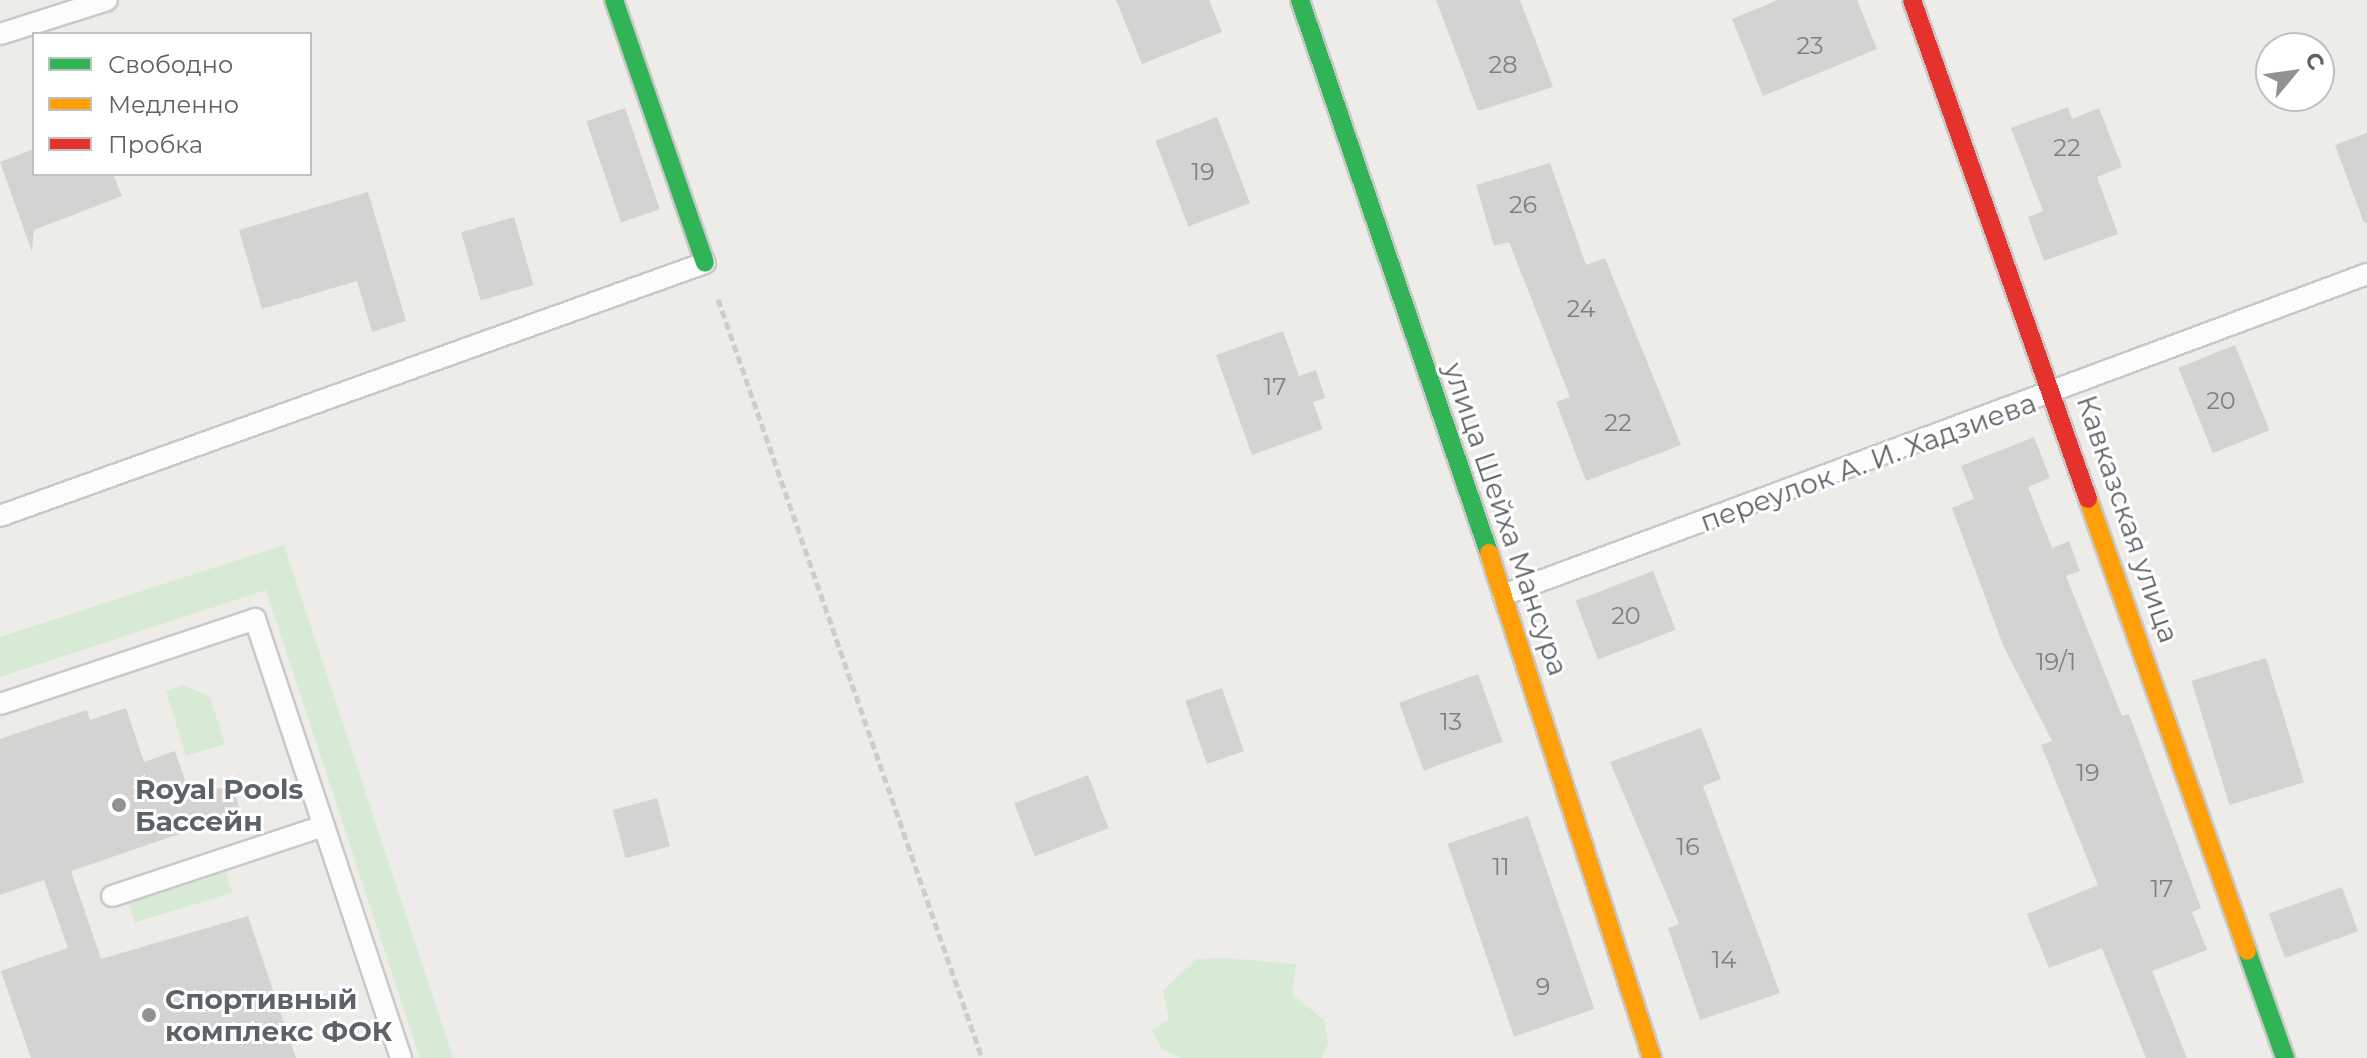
<!DOCTYPE html>
<meta charset="utf-8">
<style>
body{margin:0}
#map{position:relative;width:2367px;height:1058px;overflow:hidden;background:#eeece8;font-family:Montserrat,sans-serif}
div>[style]{position:absolute}
.green>*{inset:0;background:#d7ead3;transform-origin:0 0}
.building>*{inset:0;background:#d5d3d1;transform-origin:0 0}
.path>*{height:5px;margin-top:-2.5px;transform-origin:0;background:repeating-linear-gradient(90deg,#cacfcb 0 8px,transparent 0 12px)}
.roads{filter:drop-shadow(2px 0 #c9c9c9) drop-shadow(-2px 0 #c9c9c9) drop-shadow(0 2px #c9c9c9) drop-shadow(0 -2px #c9c9c9)}
.lane>*{height:20px;margin:-10px;padding:0 10px;transform-origin:10px;border-radius:10px;background:#fcfcfc}
.fast>*{height:18px;margin:-9px;padding:0 9px;transform-origin:9px;border-radius:9px;background:#30b455}
.slow>*{height:18px;margin:-9px;padding:0 9px;transform-origin:9px;border-radius:9px;background:#ff9f0a}
.jam>*{height:18px;margin:-9px;padding:0 9px;transform-origin:9px;border-radius:9px;background:#e5322d}
.dots>*{width:22px;height:22px;translate:-50% -50%;box-sizing:border-box;border:4px solid #fff;border-radius:50%}
span{translate:-50% -50%;white-space:nowrap;text-align:center;line-height:1.15;-webkit-text-stroke:6px #fff;paint-order:stroke}
.number-label{font-size:24px;color:#7c8082}
.number-label span{-webkit-text-stroke-width:0}
.street-label{font-size:28px;color:#5d6267}
.poi-label{font-size:28px;color:#5d6267;font-weight:700}
.left{translate:0 -50%;text-align:left}
.legend{position:absolute;left:32px;top:32px;width:280px;height:144px;box-sizing:border-box;background:#fff;border:2px solid #bec0c2;margin:0;padding:10px 14px;list-style:none;font-size:24px;color:#5d6267}
.legend li{display:flex;align-items:center;gap:16px;height:40px}
.legend b{width:40px;border:2px solid #bec0c2}
.north{position:absolute;left:2255px;top:32px;width:80px;height:80px;box-sizing:border-box;background:#fff;border:2px solid #bec0c2;border-radius:50%;rotate:61deg;font-size:22px;font-weight:700;line-height:32px;text-align:center;color:#5d6267}
.north::after{content:'';display:block;margin:auto;width:28px;height:36px;background:#909294;clip-path:polygon(50% 0,100% 100%,50% 72%,0 100%)}
</style>
<div id="map">
<div class="green">
<i style="clip-path:polygon(284px 545px,453px 1058px,420px 1058px,266px 590px,0 677px,0 637px)"></i>
<i style="clip-path:polygon(183px 685px,210px 697px,225px 744px,186px 756px,166px 691px)"></i>
<i style="left:224px;top:866px;width:28px;height:102px;rotate:73deg"></i>
<i style="clip-path:polygon(1226px 958px,1296px 964px,1292px 994px,1324px 1020px,1328px 1043px,1322px 1058px,1180px 1058px,1162px 1049px,1152px 1031px,1169px 1019px,1163px 991px,1196px 959px)"></i>
</div>
<div class="building">
<i style="clip-path:polygon(1116px 0,1209px 0,1222px 32px,1142px 64px)"></i>
<i style="clip-path:polygon(1436px 0,1520px 0,1553px 87px,1478px 111px)"></i>
<i style="clip-path:polygon(1778px 0,1857px 0,1877px 49px,1763px 96px,1732px 19px)"></i>
<i style="clip-path:polygon(2068px 107px,2072px 119px,2099px 108px,2122px 167px,2097px 177px,2118px 234px,2044px 261px,2028px 217px,2043px 211px,2011px 128px)"></i>
<i style="left:625px;top:108px;width:107px;height:41px;rotate:71deg"></i>
<i style="left:1217px;top:117px;width:92px;height:66px;rotate:69deg"></i>
<i style="clip-path:polygon(2367px 133px,2367px 222px,2364px 223px,2335px 145px)"></i>
<i style="clip-path:polygon(34px 149px,34px 174px,113px 174px,122px 196px,34px 230px,32px 252px,0 162px)"></i>
<i style="clip-path:polygon(1550px 163px,1586px 265px,1605px 258px,1681px 445px,1586px 481px,1556px 402px,1570px 397px,1509px 242px,1494px 246px,1476px 185px)"></i>
<i style="clip-path:polygon(368px 192px,406px 321px,372px 332px,357px 281px,262px 309px,239px 230px)"></i>
<i style="left:514px;top:217px;width:71px;height:55px;rotate:74deg"></i>
<i style="clip-path:polygon(1283px 331px,1299px 376px,1316px 370px,1325px 398px,1313px 402px,1323px 429px,1252px 455px,1216px 355px)"></i>
<i style="left:2235px;top:345px;width:92px;height:61px;rotate:68deg"></i>
<i style="clip-path:polygon(2034px 437px,2050px 478px,2028px 487px,2052px 548px,2069px 541px,2080px 571px,2066px 576px,2122px 716px,2129px 714px,2201px 908px,2192px 912px,2207px 950px,2152px 971px,2187px 1058px,2146px 1058px,2102px 948px,2049px 968px,2027px 914px,2098px 885px,2041px 745px,2052px 741px,2003px 645px,1952px 508px,1974px 499px,1961px 466px)"></i>
<i style="left:1653px;top:571px;width:63px;height:83px;rotate:69deg"></i>
<i style="left:2266px;top:658px;width:130px;height:78px;rotate:73deg"></i>
<i style="left:1478px;top:674px;width:72px;height:84px;rotate:70deg"></i>
<i style="left:1222px;top:688px;width:67px;height:39px;rotate:71deg"></i>
<i style="clip-path:polygon(126px 708px,144px 762px,175px 751px,191px 797px,232px 784px,241px 813px,71px 871px,101px 959px,248px 916px,296px 1058px,31px 1058px,1px 971px,68px 948px,44px 880px,0 895px,0 739px,87px 710px,90px 720px)"></i>
<i style="clip-path:polygon(1701px 728px,1721px 779px,1703px 786px,1780px 993px,1700px 1020px,1668px 928px,1679px 924px,1610px 762px)"></i>
<i style="left:1088px;top:775px;width:57px;height:79px;rotate:69deg"></i>
<i style="left:657px;top:798px;width:50px;height:46px;rotate:75deg"></i>
<i style="left:1528px;top:816px;width:204px;height:85px;rotate:71deg"></i>
<i style="left:2342px;top:887px;width:47px;height:78px;rotate:70deg"></i>
</div>
<div class="path">
<i style="left:718px;top:299px;width:804px;rotate:70.82deg"></i>
</div>
<div class="roads">
<div class="lane">
<i style="left:0;top:34px;width:112px;rotate:-17.6deg"></i>
<i style="left:0;top:516px;width:749px;rotate:-19.74deg"></i>
<i style="left:1503px;top:595px;width:922px;rotate:-20.38deg"></i>
<i style="left:0;top:704px;width:269px;rotate:-18.4deg"></i>
<i style="left:255px;top:619px;width:463px;rotate:71.6deg"></i>
<i style="left:112px;top:896px;width:223px;rotate:-18.3deg"></i>
</div>
<div class="fast">
<i style="left:614px;top:0;width:278px;rotate:70.9deg"></i>
<i style="left:1300px;top:0;width:584px;rotate:71.13deg"></i>
<i style="left:2247px;top:951px;width:114px;rotate:70.4deg"></i>
</div>
<div class="slow">
<i style="left:2088px;top:499px;width:479px;rotate:70.6deg"></i>
<i style="left:1489px;top:553px;width:531px;rotate:72.11deg"></i>
</div>
<div class="jam">
<i style="left:1912px;top:0;width:529px;rotate:70.57deg"></i>
</div>
</div>
<div class="dots">
<i style="left:119px;top:805px;background:#909294"></i>
<i style="left:149px;top:1015px;background:#909294"></i>
</div>
<div class="number-label">
<span style="left:1810px;top:46px">23</span>
<span style="left:1503px;top:65px">28</span>
<span style="left:2067px;top:148px">22</span>
<span style="left:1203px;top:172px">19</span>
<span style="left:1523px;top:205px">26</span>
<span style="left:1581px;top:309px">24</span>
<span style="left:1275px;top:387px">17</span>
<span style="left:2221px;top:401px">20</span>
<span style="left:1618px;top:423px">22</span>
<span style="left:1626px;top:616px">20</span>
<span style="left:2056px;top:662px">19/1</span>
<span style="left:1451px;top:722px">13</span>
<span style="left:2088px;top:773px">19</span>
<span style="left:1688px;top:847px">16</span>
<span style="left:1501px;top:867px">11</span>
<span style="left:2162px;top:889px">17</span>
<span style="left:1724px;top:960px">14</span>
<span style="left:1543px;top:987px">9</span>
</div>
<div class="street-label">
<span style="left:1868px;top:462px;rotate:-20deg">переулок А. И. Хадзиева</span>
<span style="left:1506px;top:519px;rotate:71deg">улица Шейха Мансура</span>
<span style="left:2128px;top:519px;rotate:71deg">Кавказская улица</span>
</div>
<div class="poi-label">
<span class="left" style="left:135px;top:805px">Royal Pools<br>Бассейн</span>
<span class="left" style="left:165px;top:1015px">Спортивный<br>комплекс ФОК</span>
</div>
<ul class="legend">
<li><b style="height:10px;background:#30b455"></b>Свободно</li>
<li><b style="height:10px;background:#ff9f0a"></b>Медленно</li>
<li><b style="height:10px;background:#e5322d"></b>Пробка</li>
</ul>
<div class="north">С</div>
</div>
